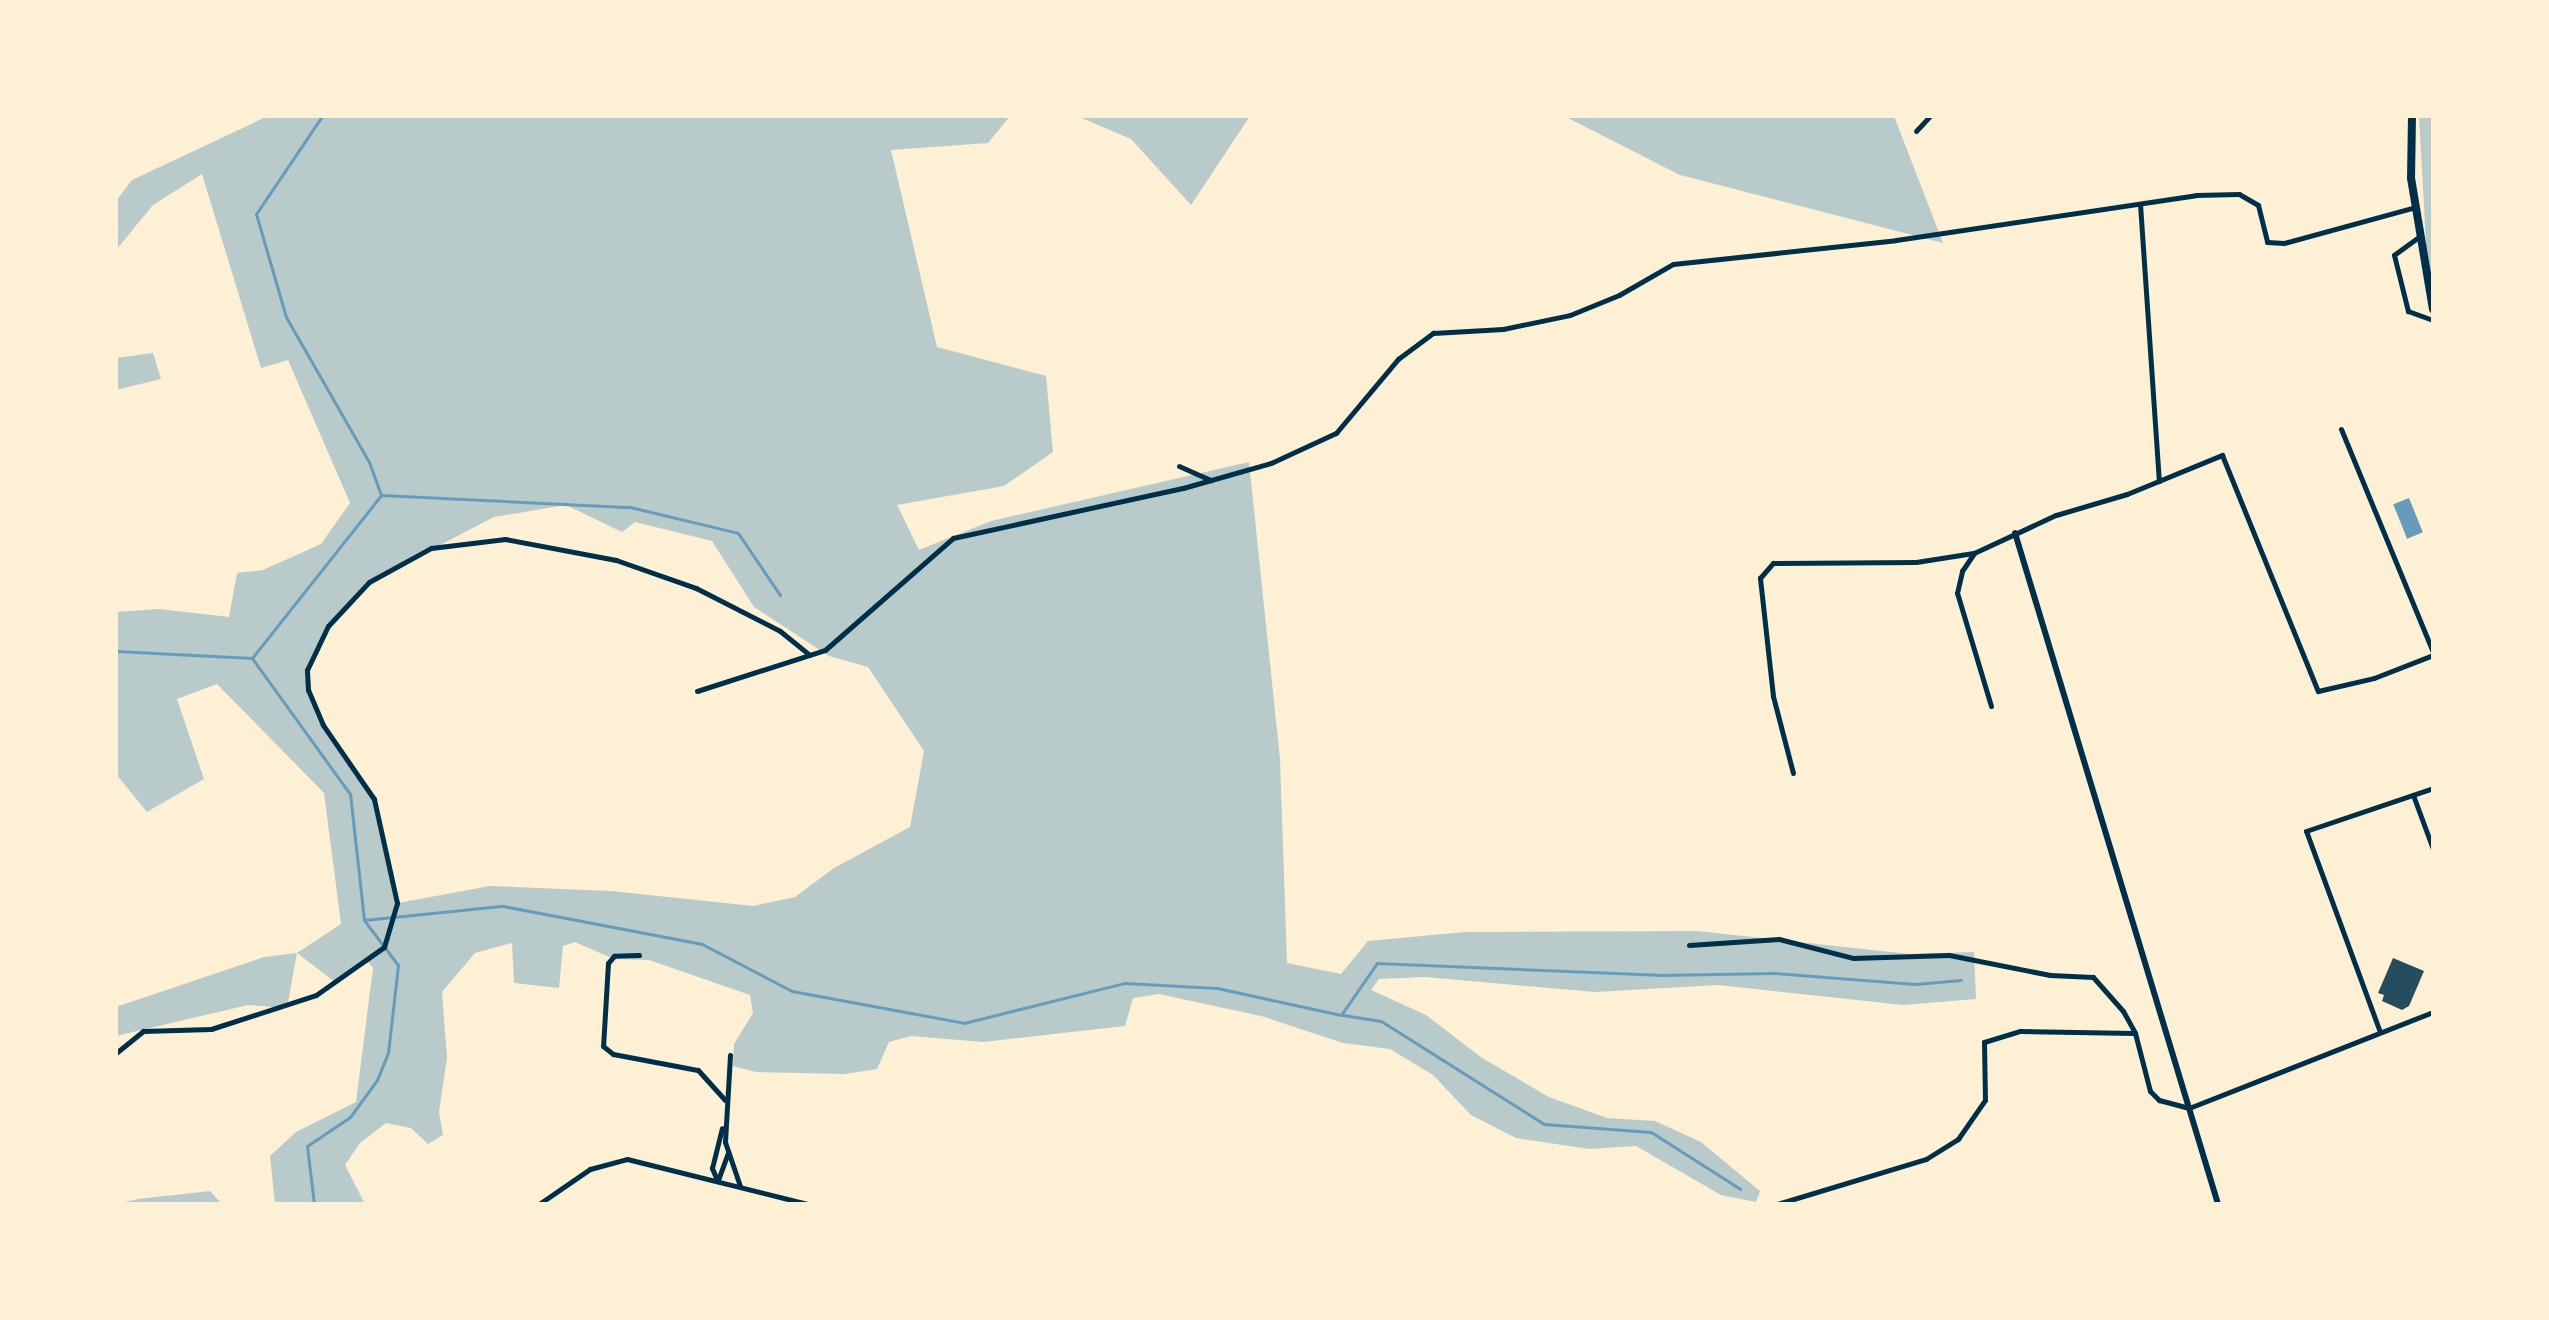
<!DOCTYPE html>
<style>
body{margin:0}
#map{position:relative;width:2549px;height:1320px;overflow:hidden;background:#fdf0d5;font-family:"PT Sans",sans-serif}
div>[style]{position:absolute}
.green>*{inset:0;background:#b9caca}
.water>*{inset:0;background:#669bbc;transform-origin:0 0}
.stream>*{height:3px;margin:-1.5px;padding:0 1.5px;transform-origin:1.5px;border-radius:1.5px;background:#669bbc}
.building>*{inset:0;background:#264d5e}
.minor>*{height:5px;margin:-2.5px;padding:0 2.5px;transform-origin:2.5px;border-radius:2.5px;background:#003049}
.tertiary>*{height:6px;margin:-3px;padding:0 3px;transform-origin:3px;border-radius:3px;background:#003049}
.primary>*{height:8px;margin:-4px;padding:0 4px;transform-origin:4px;border-radius:4px;background:#003049}
span{translate:-50% -50%;white-space:nowrap;text-align:center;line-height:1.15;-webkit-text-stroke:6px #fdf0d5;paint-order:stroke}
.frame{position:absolute;inset:0;border:118px solid #fdf0d5;pointer-events:none}
</style>
<div id="map">
<div class="green">
<i style="clip-path:polygon(evenodd,268px 116px,1010px 116px,988px 143px,891px 150px,937px 347px,1046px 376px,1053px 452px,1004px 486px,897px 505px,919px 550px,991px 521px,1249px 462px,1280px 759px,1287px 963px,1341px 974px,1368px 941px,1465px 932px,1697px 931px,1909px 954px,1974px 952px,1976px 999px,1903px 1005px,1718px 985px,1595px 992px,1425px 977px,1379px 979px,1371px 990px,1426px 1015px,1482px 1058px,1549px 1097px,1607px 1118px,1655px 1121px,1701px 1142px,1760px 1191px,1756px 1202px,1721px 1195px,1636px 1146px,1589px 1149px,1516px 1138px,1471px 1115px,1433px 1075px,1390px 1049px,1343px 1043px,1261px 1016px,1159px 994px,1133px 998px,1125px 1026px,983px 1042px,911px 1036px,889px 1042px,877px 1069px,845px 1074px,756px 1072px,733px 1066px,734px 1044px,753px 1013px,750px 995px,649px 960px,614px 959px,575px 942px,563px 946px,559px 988px,514px 983px,512px 943px,475px 953px,442px 992px,447px 1058px,439px 1112px,443px 1135px,428px 1144px,411px 1128px,386px 1123px,360px 1143px,345px 1165px,365px 1204px,275px 1204px,270px 1156px,296px 1132px,356px 1102px,373px 968px,366px 960px,335px 982px,297px 953px,287px 1008px,248px 1005px,116px 1036px,116px 1007px,264px 957px,297px 953px,341px 924px,324px 793px,217px 684px,177px 699px,204px 779px,147px 812px,116px 774px,116px 612px,159px 609px,229px 617px,237px 573px,263px 570px,321px 544px,350px 503px,288px 360px,261px 368px,202px 174px,153px 205px,116px 250px,116px 201px,132px 180px,268px 116px,566px 505px,622px 532px,635px 522px,712px 541px,754px 607px,829px 656px,868px 667px,924px 751px,910px 827px,834px 868px,795px 897px,753px 906px,611px 891px,490px 886px,398px 903px,374px 799px,323px 725px,308px 690px,307px 670px,328px 626px,369px 582px,494px 517px,566px 505px)"></i>
<i style="clip-path:polygon(1077px 116px,1250px 116px,1191px 205px,1131px 139px)"></i>
<i style="clip-path:polygon(1564px 116px,1894px 116px,1943px 243px,1680px 175px)"></i>
<i style="clip-path:polygon(2419px 116px,2433px 116px,2433px 285px,2427px 260px)"></i>
<i style="clip-path:polygon(153px 353px,161px 379px,116px 390px,116px 358px)"></i>
<i style="clip-path:polygon(210px 1191px,222px 1204px,116px 1204px,138px 1199px)"></i>
</div>
<div class="water">
<i style="left:2409px;top:498px;width:37px;height:17px;rotate:68deg"></i>
</div>
<div class="stream">
<i style="left:381px;top:495px;width:249px;rotate:2.8deg"></i>
<i style="left:630px;top:507px;width:111px;rotate:13.5deg"></i>
<i style="left:738px;top:533px;width:75px;rotate:55.9deg"></i>
<i style="left:116px;top:651px;width:136px;rotate:2.9deg"></i>
<i style="left:364px;top:920px;width:140px;rotate:-5.8deg"></i>
<i style="left:503px;top:906px;width:203px;rotate:10.8deg"></i>
<i style="left:702px;top:944px;width:102px;rotate:27.6deg"></i>
<i style="left:792px;top:991px;width:175px;rotate:10.5deg"></i>
<i style="left:964px;top:1023px;width:166px;rotate:-14deg"></i>
<i style="left:1125px;top:983px;width:92px;rotate:3.1deg"></i>
<i style="left:1217px;top:988px;width:127px;rotate:12.3deg"></i>
<i style="left:1341px;top:1015px;width:63px;rotate:-55.3deg"></i>
<i style="left:1377px;top:963px;width:281px;rotate:2.4deg"></i>
<i style="left:1658px;top:975px;width:117px;rotate:-1deg"></i>
<i style="left:1775px;top:973px;width:140px;rotate:4.5deg"></i>
<i style="left:1915px;top:984px;width:46px;rotate:-5deg"></i>
<i style="left:1343px;top:1015px;width:38px;rotate:9deg"></i>
<i style="left:1381px;top:1021px;width:193px;rotate:32.3deg"></i>
<i style="left:1544px;top:1124px;width:107px;rotate:4.3deg"></i>
<i style="left:1651px;top:1132px;width:106px;rotate:32.6deg"></i>
<i style="left:314px;top:1204px;width:58px;rotate:-96.9deg"></i>
<i style="left:307px;top:1146px;width:52px;rotate:-34deg"></i>
<i style="left:350px;top:1117px;width:46px;rotate:-53.9deg"></i>
<i style="left:377px;top:1080px;width:29px;rotate:-68deg"></i>
<i style="left:388px;top:1053px;width:89px;rotate:-83.5deg"></i>
<i style="left:398px;top:965px;width:56px;rotate:-127.1deg"></i>
<i style="left:364px;top:920px;width:127px;rotate:-96.3deg"></i>
<i style="left:350px;top:794px;width:168px;rotate:-125.8deg"></i>
<i style="left:252px;top:658px;width:208px;rotate:-51.6deg"></i>
<i style="left:381px;top:495px;width:35px;rotate:-110deg"></i>
<i style="left:369px;top:462px;width:167px;rotate:-119.8deg"></i>
<i style="left:286px;top:317px;width:107px;rotate:-106.2deg"></i>
<i style="left:256px;top:214px;width:118px;rotate:-56deg"></i>
</div>
<div class="building">
<i style="clip-path:polygon(2393px 958px,2424px 971px,2409px 1006px,2402px 1010px,2382px 1001px,2384px 995px,2378px 993px)"></i>
</div>
<div class="minor">
<i style="left:1916px;top:131px;width:21px;rotate:-47deg"></i>
<i style="left:2140px;top:204px;width:278px;rotate:86.1deg"></i>
<i style="left:2420px;top:236px;width:32px;rotate:144deg"></i>
<i style="left:2394px;top:255px;width:58px;rotate:76deg"></i>
<i style="left:2408px;top:311px;width:27px;rotate:20deg"></i>
<i style="left:2341px;top:429px;width:241px;rotate:67.6deg"></i>
<i style="left:1179px;top:466px;width:35px;rotate:24deg"></i>
<i style="left:697px;top:691px;width:134px;rotate:-17.8deg"></i>
<i style="left:825px;top:650px;width:170px;rotate:-41.2deg"></i>
<i style="left:953px;top:538px;width:235px;rotate:-12.3deg"></i>
<i style="left:1183px;top:488px;width:91px;rotate:-15.9deg"></i>
<i style="left:1271px;top:463px;width:72px;rotate:-24.8deg"></i>
<i style="left:1336px;top:433px;width:97px;rotate:-50deg"></i>
<i style="left:1398px;top:359px;width:44px;rotate:-36.6deg"></i>
<i style="left:1433px;top:333px;width:70px;rotate:-3.3deg"></i>
<i style="left:1503px;top:329px;width:68px;rotate:-11.8deg"></i>
<i style="left:1570px;top:315px;width:53px;rotate:-22.2deg"></i>
<i style="left:1619px;top:295px;width:62px;rotate:-29.9deg"></i>
<i style="left:1673px;top:264px;width:224px;rotate:-6.1deg"></i>
<i style="left:1896px;top:240px;width:303px;rotate:-8.5deg"></i>
<i style="left:2196px;top:195px;width:43px;rotate:-1.3deg"></i>
<i style="left:2239px;top:194px;width:22px;rotate:30deg"></i>
<i style="left:2258px;top:205px;width:38px;rotate:76deg"></i>
<i style="left:2267px;top:242px;width:17px;rotate:3deg"></i>
<i style="left:2284px;top:243px;width:137px;rotate:-15.3deg"></i>
<i style="left:1991px;top:706px;width:118px;rotate:-106.7deg"></i>
<i style="left:1957px;top:593px;width:23px;rotate:-77deg"></i>
<i style="left:1962px;top:571px;width:22px;rotate:-56deg"></i>
<i style="left:1974px;top:553px;width:90px;rotate:-24.9deg"></i>
<i style="left:2056px;top:515px;width:74px;rotate:-16.5deg"></i>
<i style="left:2127px;top:494px;width:103px;rotate:-22.3deg"></i>
<i style="left:2222px;top:455px;width:255px;rotate:67.9deg"></i>
<i style="left:2318px;top:691px;width:57px;rotate:-13.1deg"></i>
<i style="left:2374px;top:678px;width:63px;rotate:-21.3deg"></i>
<i style="left:1793px;top:773px;width:80px;rotate:-104.6deg"></i>
<i style="left:1773px;top:696px;width:119px;rotate:-96.3deg"></i>
<i style="left:1760px;top:578px;width:20px;rotate:-49deg"></i>
<i style="left:1773px;top:563px;width:143px;rotate:-0.4deg"></i>
<i style="left:1916px;top:562px;width:58px;rotate:-9deg"></i>
<i style="left:2413px;top:795px;width:58px;rotate:69.7deg"></i>
<i style="left:1689px;top:945px;width:90px;rotate:-3.8deg"></i>
<i style="left:1779px;top:939px;width:76px;rotate:14.4deg"></i>
<i style="left:1853px;top:958px;width:96px;rotate:-1.8deg"></i>
<i style="left:1949px;top:955px;width:103px;rotate:11.2deg"></i>
<i style="left:2050px;top:975px;width:43px;rotate:2.7deg"></i>
<i style="left:2093px;top:977px;width:45px;rotate:48.6deg"></i>
<i style="left:2123px;top:1011px;width:25px;rotate:61deg"></i>
<i style="left:2135px;top:1033px;width:60px;rotate:75.5deg"></i>
<i style="left:2150px;top:1091px;width:13px;rotate:45deg"></i>
<i style="left:2159px;top:1100px;width:31px;rotate:15deg"></i>
<i style="left:2189px;top:1108px;width:262px;rotate:-21.5deg"></i>
<i style="left:639px;top:955px;width:25px;rotate:178deg"></i>
<i style="left:614px;top:956px;width:9px;rotate:131deg"></i>
<i style="left:608px;top:963px;width:83px;rotate:93.4deg"></i>
<i style="left:603px;top:1046px;width:13px;rotate:39deg"></i>
<i style="left:613px;top:1054px;width:86px;rotate:10.7deg"></i>
<i style="left:698px;top:1070px;width:40px;rotate:48deg"></i>
<i style="left:2380px;top:1032px;width:214px;rotate:-110.2deg"></i>
<i style="left:2306px;top:831px;width:134px;rotate:-18.7deg"></i>
<i style="left:116px;top:1053px;width:35px;rotate:-39deg"></i>
<i style="left:143px;top:1031px;width:68px;rotate:-1.7deg"></i>
<i style="left:211px;top:1029px;width:110px;rotate:-17.9deg"></i>
<i style="left:316px;top:995px;width:83px;rotate:-35.2deg"></i>
<i style="left:384px;top:947px;width:46px;rotate:-73.5deg"></i>
<i style="left:397px;top:903px;width:107px;rotate:-102.5deg"></i>
<i style="left:374px;top:799px;width:90px;rotate:-124.6deg"></i>
<i style="left:323px;top:725px;width:38px;rotate:-113deg"></i>
<i style="left:308px;top:690px;width:20px;rotate:-93deg"></i>
<i style="left:307px;top:670px;width:49px;rotate:-64.5deg"></i>
<i style="left:328px;top:626px;width:60px;rotate:-47deg"></i>
<i style="left:369px;top:582px;width:71px;rotate:-28.7deg"></i>
<i style="left:431px;top:548px;width:75px;rotate:-6.9deg"></i>
<i style="left:505px;top:539px;width:113px;rotate:10.7deg"></i>
<i style="left:616px;top:560px;width:85px;rotate:19.3deg"></i>
<i style="left:696px;top:588px;width:94px;rotate:27.1deg"></i>
<i style="left:780px;top:631px;width:38px;rotate:39deg"></i>
<i style="left:730px;top:1055px;width:87px;rotate:93.3deg"></i>
<i style="left:725px;top:1142px;width:46px;rotate:71.2deg"></i>
<i style="left:717px;top:1180px;width:13px;rotate:-113deg"></i>
<i style="left:712px;top:1168px;width:41px;rotate:-76deg"></i>
<i style="left:718px;top:1180px;width:30px;rotate:-70deg"></i>
<i style="left:539px;top:1204px;width:62px;rotate:-34.5deg"></i>
<i style="left:590px;top:1169px;width:38px;rotate:-15deg"></i>
<i style="left:627px;top:1159px;width:186px;rotate:14deg"></i>
<i style="left:1777px;top:1204px;width:156px;rotate:-16.8deg"></i>
<i style="left:1926px;top:1159px;width:38px;rotate:-32deg"></i>
<i style="left:1958px;top:1139px;width:47px;rotate:-55.3deg"></i>
<i style="left:1985px;top:1100px;width:58px;rotate:-91deg"></i>
<i style="left:1984px;top:1042px;width:38px;rotate:-17deg"></i>
<i style="left:2020px;top:1031px;width:114px;rotate:1deg"></i>
</div>
<div class="tertiary">
<i style="left:2015px;top:533px;width:701px;rotate:73.17deg"></i>
</div>
<div class="primary">
<i style="left:2412px;top:116px;width:62px;rotate:90.9deg"></i>
<i style="left:2411px;top:178px;width:133px;rotate:80.5deg"></i>
</div>
<div class="frame"></div>
</div>
